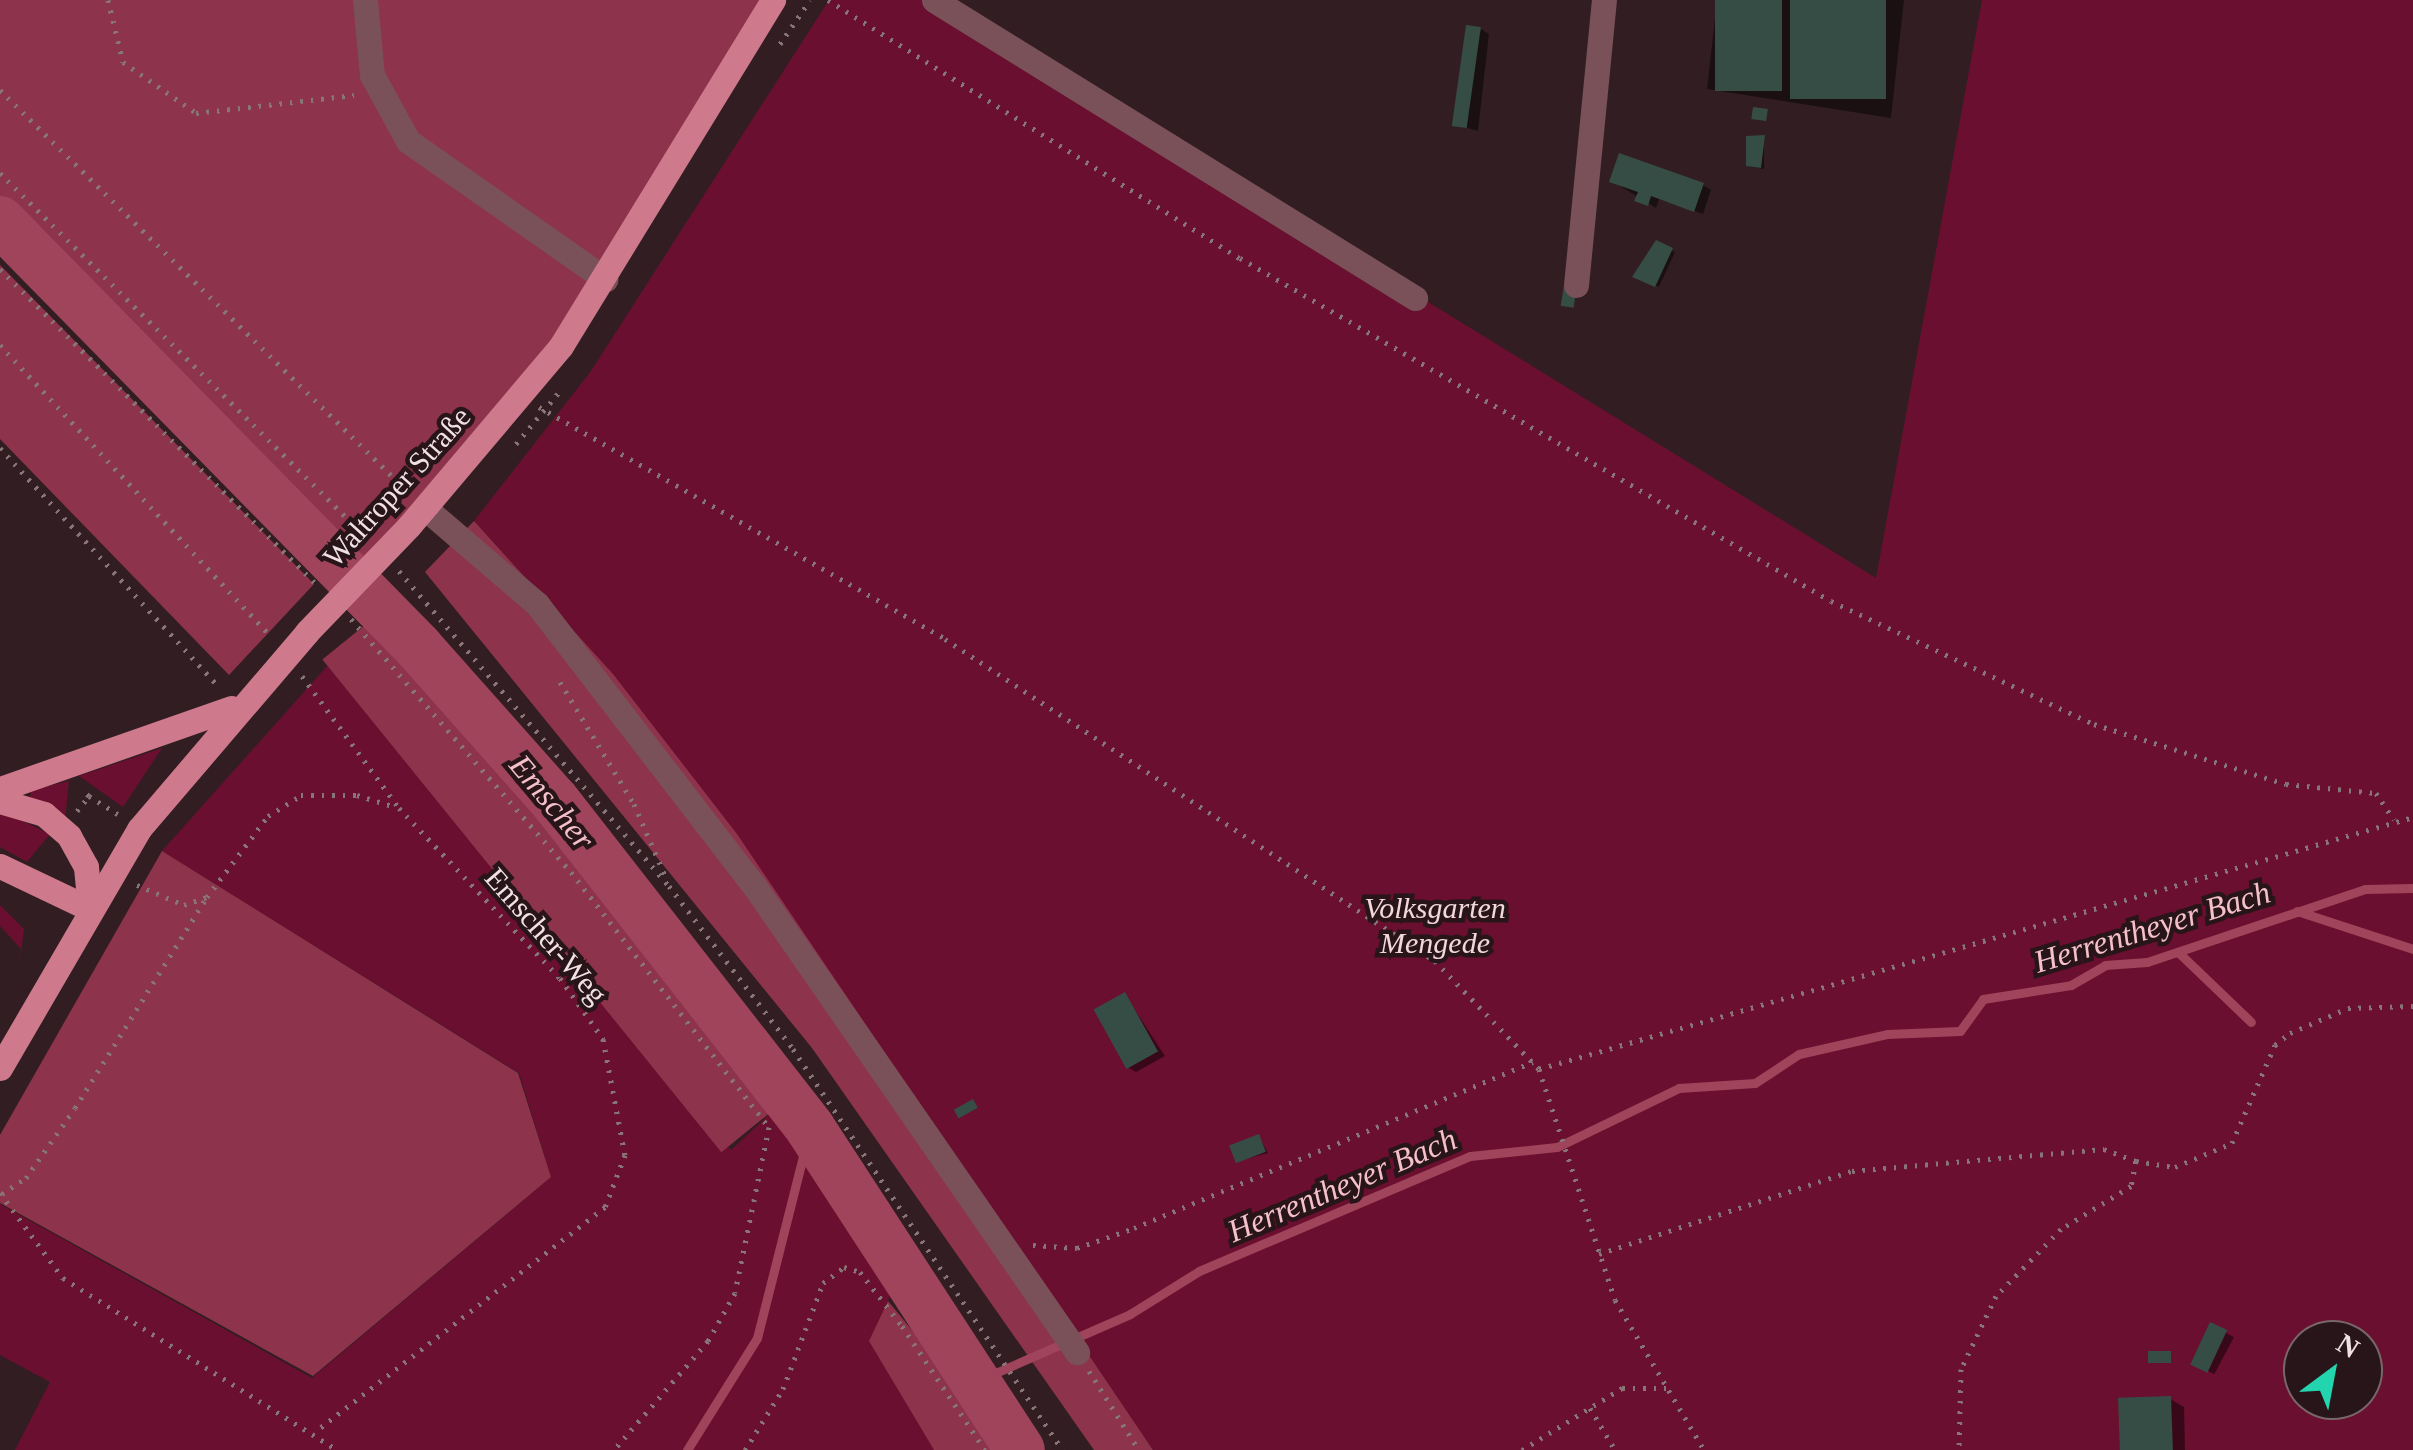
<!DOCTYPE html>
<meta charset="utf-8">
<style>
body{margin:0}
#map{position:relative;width:2413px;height:1450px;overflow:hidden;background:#321e22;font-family:Georgia,serif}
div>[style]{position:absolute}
.green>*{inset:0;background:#6a0f2f}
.forest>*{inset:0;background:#8e334c;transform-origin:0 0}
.shadow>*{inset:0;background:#0007;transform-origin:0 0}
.stream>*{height:9px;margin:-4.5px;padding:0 4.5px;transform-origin:4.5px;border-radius:4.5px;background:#a0445b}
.river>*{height:50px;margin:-25px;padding:0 25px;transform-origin:25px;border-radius:25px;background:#a0445b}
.building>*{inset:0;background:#364d45;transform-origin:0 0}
.path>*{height:5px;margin-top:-2.5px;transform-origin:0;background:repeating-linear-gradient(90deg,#877578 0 2.5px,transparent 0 10.5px)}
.minor>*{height:25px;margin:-12.5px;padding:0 12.5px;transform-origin:12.5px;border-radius:12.5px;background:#7a5159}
.major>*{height:25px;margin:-12.5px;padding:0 12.5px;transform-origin:12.5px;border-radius:12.5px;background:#ce7a8c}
.major-bridge>*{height:25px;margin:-12.5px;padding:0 12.5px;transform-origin:12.5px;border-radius:12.5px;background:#ce7a8c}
span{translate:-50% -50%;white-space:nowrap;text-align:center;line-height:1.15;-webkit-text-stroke:9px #281519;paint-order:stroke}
.street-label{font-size:30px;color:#f0e2e4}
.park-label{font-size:30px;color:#f2d7db;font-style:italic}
.water-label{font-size:32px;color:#f5c0ca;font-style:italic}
.north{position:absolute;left:2283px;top:1320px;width:100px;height:100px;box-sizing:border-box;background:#281519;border:2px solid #78676a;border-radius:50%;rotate:32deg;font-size:28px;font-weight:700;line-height:40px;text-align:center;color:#f0e2e4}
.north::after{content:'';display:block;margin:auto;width:35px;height:45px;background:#23d5af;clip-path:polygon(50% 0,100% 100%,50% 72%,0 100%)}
</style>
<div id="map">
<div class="green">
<i style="clip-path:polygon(evenodd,829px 0,938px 0,1876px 578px,1982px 0,2413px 0,2413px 1450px,1153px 1450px,736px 834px,613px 674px,474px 521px,591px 371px,829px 0,2303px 1340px,2363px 1340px,2363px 1400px,2303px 1400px,2303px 1340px)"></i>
<i style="clip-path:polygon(328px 665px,731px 1150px,777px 1107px,898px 1278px,870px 1341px,934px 1450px,15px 1450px,50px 1382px,0 1355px,0 1204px,312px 1378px,551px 1177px,519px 1073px,162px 851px)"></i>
<i style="clip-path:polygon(162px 748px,123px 807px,79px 776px)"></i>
<i style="clip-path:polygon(69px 781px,65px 819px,30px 797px,31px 790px)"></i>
<i style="clip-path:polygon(0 810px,50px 834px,27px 862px,0 847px)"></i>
<i style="clip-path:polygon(0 905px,24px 929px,19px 967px,21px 949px,0 926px)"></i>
</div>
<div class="forest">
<i style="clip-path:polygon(0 0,773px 0,600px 288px,355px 583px,0 221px)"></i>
<i style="clip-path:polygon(0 265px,314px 584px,229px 675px,0 439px)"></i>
<i style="clip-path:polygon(474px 521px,613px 674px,737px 834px,1153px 1450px,1094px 1450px,812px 1048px,425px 572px)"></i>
<i style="left:376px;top:616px;width:634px;height:69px;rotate:51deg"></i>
<i style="clip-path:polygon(162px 851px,518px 1073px,551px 1177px,313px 1376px,0 1203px,0 1135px)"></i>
<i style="clip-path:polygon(888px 1301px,958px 1386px,995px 1450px,934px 1450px,869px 1341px)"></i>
</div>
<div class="shadow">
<i style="clip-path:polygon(1717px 0,1904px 0,1891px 118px,1707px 89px)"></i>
<i style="clip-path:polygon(1481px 29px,1489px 34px,1478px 131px,1457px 125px)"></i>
<i style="clip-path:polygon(1764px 138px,1764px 169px,1752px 167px,1748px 165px)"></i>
<i style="clip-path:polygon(1612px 181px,1703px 185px,1711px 190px,1703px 214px,1659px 199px,1656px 208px)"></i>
<i style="clip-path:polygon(1657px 244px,1675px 252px,1659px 287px,1636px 276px)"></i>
<i style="clip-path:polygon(1125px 995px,1165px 1056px,1136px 1072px,1127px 1067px)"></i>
<i style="clip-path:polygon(1259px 1137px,1268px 1153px,1238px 1161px)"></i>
<i style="left:2211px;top:1325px;width:26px;height:42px;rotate:28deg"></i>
<i style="clip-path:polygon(2170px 1399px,2184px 1407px,2185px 1450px,2121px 1450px)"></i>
</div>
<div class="stream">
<i style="left:2297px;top:911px;width:122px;rotate:18.1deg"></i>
<i style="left:2178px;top:952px;width:101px;rotate:43.8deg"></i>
<i style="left:977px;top:1381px;width:167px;rotate:-23.6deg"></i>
<i style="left:1130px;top:1314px;width:81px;rotate:-31.9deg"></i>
<i style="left:1199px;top:1271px;width:294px;rotate:-23deg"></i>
<i style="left:1470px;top:1156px;width:87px;rotate:-5.9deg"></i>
<i style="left:1557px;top:1147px;width:136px;rotate:-25.8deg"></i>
<i style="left:1679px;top:1088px;width:76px;rotate:-3.8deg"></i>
<i style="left:1755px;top:1083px;width:53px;rotate:-33.4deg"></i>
<i style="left:1799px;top:1054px;width:90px;rotate:-12.8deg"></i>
<i style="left:1887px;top:1034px;width:73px;rotate:-2.4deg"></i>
<i style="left:1960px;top:1031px;width:39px;rotate:-54deg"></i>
<i style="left:1983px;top:999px;width:89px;rotate:-9deg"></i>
<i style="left:2071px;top:985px;width:39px;rotate:-30deg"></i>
<i style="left:2105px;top:965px;width:42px;rotate:-4.1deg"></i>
<i style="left:2147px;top:962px;width:230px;rotate:-18.5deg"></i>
<i style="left:2365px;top:889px;width:48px;rotate:-1.2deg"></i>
<i style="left:687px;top:1450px;width:132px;rotate:-58deg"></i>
<i style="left:757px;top:1338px;width:217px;rotate:-75.8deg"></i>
</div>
<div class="river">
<i style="left:0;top:221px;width:597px;rotate:45.54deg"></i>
<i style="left:418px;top:647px;width:205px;rotate:48.4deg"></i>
<i style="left:554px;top:800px;width:416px;rotate:52deg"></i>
<i style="left:810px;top:1128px;width:384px;rotate:56.9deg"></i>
</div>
<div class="building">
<i style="left:1715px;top:0;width:67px;height:91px"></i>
<i style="left:1790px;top:0;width:96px;height:99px"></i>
<i style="left:1466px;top:25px;width:15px;height:102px;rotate:8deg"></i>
<i style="left:1753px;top:107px;width:15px;height:12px;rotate:8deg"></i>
<i style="clip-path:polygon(1765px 135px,1761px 168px,1746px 166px,1746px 136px)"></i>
<i style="clip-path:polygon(1619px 153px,1704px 183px,1694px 212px,1651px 196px,1648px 206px,1634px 201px,1638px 192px,1609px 182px)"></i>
<i style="clip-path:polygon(1656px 240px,1673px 248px,1655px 287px,1632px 277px)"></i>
<i style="left:1564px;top:285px;width:13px;height:21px;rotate:9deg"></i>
<i style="left:1125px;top:992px;width:68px;height:36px;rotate:61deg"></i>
<i style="left:973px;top:1099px;width:10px;height:22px;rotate:61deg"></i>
<i style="left:1259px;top:1134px;width:19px;height:32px;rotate:69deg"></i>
<i style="left:2210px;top:1322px;width:19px;height:47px;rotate:25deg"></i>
<i style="left:2171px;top:1351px;width:12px;height:23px;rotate:90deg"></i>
<i style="left:2171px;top:1396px;width:54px;height:53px;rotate:88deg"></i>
</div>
<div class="path">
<i style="left:108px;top:0;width:64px;rotate:76.4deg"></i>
<i style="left:123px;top:62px;width:89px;rotate:34.9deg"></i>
<i style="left:196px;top:113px;width:159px;rotate:-6.5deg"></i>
<i style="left:828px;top:0;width:486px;rotate:32.1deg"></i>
<i style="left:1240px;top:258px;width:683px;rotate:30.13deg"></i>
<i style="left:1831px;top:601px;width:290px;rotate:25.1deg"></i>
<i style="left:2094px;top:724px;width:201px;rotate:17.4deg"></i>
<i style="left:2286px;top:784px;width:90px;rotate:5.7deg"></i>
<i style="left:2376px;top:793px;width:32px;rotate:56deg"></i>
<i style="left:780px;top:44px;width:53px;rotate:-55.7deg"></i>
<i style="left:0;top:90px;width:569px;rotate:44.57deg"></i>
<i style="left:0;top:173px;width:513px;rotate:44.84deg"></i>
<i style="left:0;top:269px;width:449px;rotate:44.9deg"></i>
<i style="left:0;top:345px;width:397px;rotate:47.1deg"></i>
<i style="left:539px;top:407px;width:468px;rotate:29.7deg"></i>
<i style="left:945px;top:639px;width:586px;rotate:33.31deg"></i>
<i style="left:1435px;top:961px;width:150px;rotate:46.1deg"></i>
<i style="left:1539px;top:1069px;width:243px;rotate:71.8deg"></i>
<i style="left:1615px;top:1300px;width:174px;rotate:59.3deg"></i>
<i style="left:516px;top:444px;width:69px;rotate:-50.3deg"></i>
<i style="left:0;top:448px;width:321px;rotate:47.5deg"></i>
<i style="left:399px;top:571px;width:415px;rotate:49.4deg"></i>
<i style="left:669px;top:886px;width:205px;rotate:52.7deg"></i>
<i style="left:793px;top:1049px;width:483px;rotate:56.1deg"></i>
<i style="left:351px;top:619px;width:335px;rotate:49deg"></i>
<i style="left:571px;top:872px;width:323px;rotate:52.2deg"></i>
<i style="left:769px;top:1127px;width:169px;rotate:101.6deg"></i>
<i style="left:735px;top:1293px;width:55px;rotate:119.4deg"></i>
<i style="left:708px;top:1341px;width:144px;rotate:130.8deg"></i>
<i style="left:302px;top:676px;width:164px;rotate:53.7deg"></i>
<i style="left:399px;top:808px;width:234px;rotate:46.6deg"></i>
<i style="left:560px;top:978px;width:75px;rotate:54.8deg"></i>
<i style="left:603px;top:1039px;width:118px;rotate:79.3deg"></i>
<i style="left:625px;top:1155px;width:56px;rotate:111deg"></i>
<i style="left:605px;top:1207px;width:364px;rotate:142.2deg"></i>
<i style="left:560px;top:682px;width:143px;rotate:58.8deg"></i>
<i style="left:634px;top:804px;width:81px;rotate:66.6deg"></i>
<i style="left:89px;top:796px;width:34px;rotate:32deg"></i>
<i style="left:77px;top:811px;width:19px;rotate:-51deg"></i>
<i style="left:89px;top:796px;width:10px;rotate:-135deg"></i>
<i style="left:137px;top:885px;width:51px;rotate:23.1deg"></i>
<i style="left:184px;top:905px;width:24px;rotate:-19deg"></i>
<i style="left:207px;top:897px;width:101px;rotate:-53deg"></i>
<i style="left:268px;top:816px;width:39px;rotate:-32deg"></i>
<i style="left:301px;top:795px;width:56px"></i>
<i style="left:357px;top:795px;width:41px;rotate:17.1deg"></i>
<i style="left:1539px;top:1069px;width:910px;rotate:-16.08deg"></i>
<i style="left:2136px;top:1161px;width:39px;rotate:9deg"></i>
<i style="left:2175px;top:1167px;width:62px;rotate:-22.8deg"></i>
<i style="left:2232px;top:1143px;width:107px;rotate:-66.3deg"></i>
<i style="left:2275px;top:1045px;width:19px;rotate:-39deg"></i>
<i style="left:2290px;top:1033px;width:63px;rotate:-23.3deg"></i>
<i style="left:2348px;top:1008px;width:65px;rotate:-1.8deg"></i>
<i style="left:0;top:1193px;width:106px;rotate:53.5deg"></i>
<i style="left:63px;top:1278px;width:324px;rotate:32.1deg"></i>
<i style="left:2px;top:1194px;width:29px;rotate:-34deg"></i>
<i style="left:26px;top:1178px;width:85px;rotate:-55deg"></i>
<i style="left:75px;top:1108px;width:249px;rotate:-58deg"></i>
<i style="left:1033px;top:1245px;width:44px;rotate:3.9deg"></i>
<i style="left:1077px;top:1248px;width:60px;rotate:-19.3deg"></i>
<i style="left:1134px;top:1228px;width:432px;rotate:-22.6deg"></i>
<i style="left:1599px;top:1254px;width:266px;rotate:-18.2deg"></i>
<i style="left:1852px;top:1171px;width:253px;rotate:-5deg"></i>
<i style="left:2104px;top:1149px;width:34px;rotate:21deg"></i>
<i style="left:2136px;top:1161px;width:25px;rotate:101deg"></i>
<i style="left:2131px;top:1186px;width:82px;rotate:148.4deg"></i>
<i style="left:2061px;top:1229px;width:93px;rotate:134.1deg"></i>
<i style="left:1996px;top:1296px;width:81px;rotate:115.6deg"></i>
<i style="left:1961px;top:1369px;width:81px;rotate:91.4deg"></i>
<i style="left:1089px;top:1371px;width:93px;rotate:57.7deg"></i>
<i style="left:1590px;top:1408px;width:49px;rotate:59.2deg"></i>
<i style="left:745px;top:1450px;width:72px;rotate:-58.1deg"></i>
<i style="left:783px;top:1389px;width:113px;rotate:-69.3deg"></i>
<i style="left:823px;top:1283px;width:26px;rotate:-37deg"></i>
<i style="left:844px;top:1267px;width:17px;rotate:17deg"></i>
<i style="left:860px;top:1272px;width:68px;rotate:52.1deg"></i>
<i style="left:902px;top:1326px;width:149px;rotate:56.2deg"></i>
<i style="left:1522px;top:1450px;width:118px;rotate:-31.8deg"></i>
<i style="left:1622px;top:1388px;width:44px"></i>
</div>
<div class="minor">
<i style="left:365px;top:0;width:75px;rotate:84.7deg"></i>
<i style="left:372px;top:75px;width:75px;rotate:61.4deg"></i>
<i style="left:408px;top:141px;width:241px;rotate:35deg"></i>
<i style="left:934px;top:0;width:566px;rotate:31.78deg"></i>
<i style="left:1576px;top:285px;width:286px;rotate:-84.4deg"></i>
<i style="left:425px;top:508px;width:148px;rotate:40.6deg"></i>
<i style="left:537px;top:604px;width:357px;rotate:52.4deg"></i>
<i style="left:755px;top:887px;width:566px;rotate:55.3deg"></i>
</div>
<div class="major">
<i style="left:409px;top:526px;width:236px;rotate:-49.8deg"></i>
<i style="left:561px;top:346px;width:406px;rotate:-58.5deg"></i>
<i style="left:0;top:789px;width:245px;rotate:-19.3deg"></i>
<i style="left:0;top:801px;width:46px;rotate:16.5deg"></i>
<i style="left:44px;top:814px;width:33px;rotate:41deg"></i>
<i style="left:69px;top:836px;width:35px;rotate:61deg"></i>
<i style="left:86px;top:867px;width:42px;rotate:84.6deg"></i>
<i style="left:0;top:866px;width:100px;rotate:25.5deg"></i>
<i style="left:0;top:1068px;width:276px;rotate:-59.8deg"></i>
<i style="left:139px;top:829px;width:259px;rotate:-49.5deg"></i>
</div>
<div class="major-bridge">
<i style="left:307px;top:632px;width:147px;rotate:-46.1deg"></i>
</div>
<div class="street-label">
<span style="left:397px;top:487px;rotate:-48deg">Waltroper Straße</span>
<span style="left:546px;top:936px;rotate:49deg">Emscher-Weg</span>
</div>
<div class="park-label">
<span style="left:1435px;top:925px">Volksgarten<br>Mengede</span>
</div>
<div class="water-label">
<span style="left:552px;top:802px;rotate:50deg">Emscher</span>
<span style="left:2152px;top:927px;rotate:-17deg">Herrentheyer Bach</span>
<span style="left:1342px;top:1185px;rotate:-23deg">Herrentheyer Bach</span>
</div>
<div class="north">N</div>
</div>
